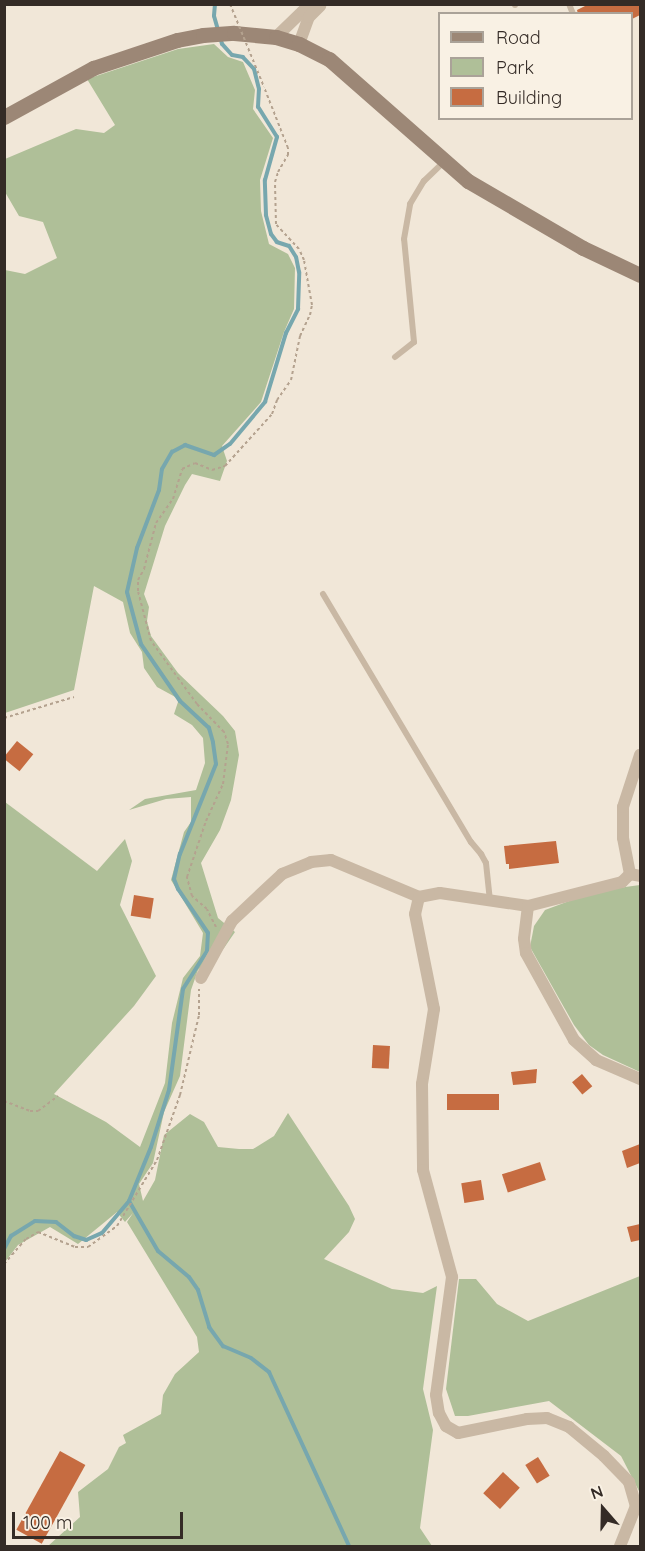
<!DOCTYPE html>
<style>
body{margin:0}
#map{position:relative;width:645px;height:1551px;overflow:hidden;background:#f1e7d8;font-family:Quicksand,sans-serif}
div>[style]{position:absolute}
.green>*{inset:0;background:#afbf98}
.stream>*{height:4px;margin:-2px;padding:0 2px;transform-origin:2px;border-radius:2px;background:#77a7ae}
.building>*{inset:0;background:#c66c41;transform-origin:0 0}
.path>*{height:2px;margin-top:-1px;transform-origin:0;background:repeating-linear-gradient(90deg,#b4a28f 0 3px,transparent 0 6px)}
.lane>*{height:6px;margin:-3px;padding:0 3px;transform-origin:3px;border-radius:3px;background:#c9b8a4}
.street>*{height:12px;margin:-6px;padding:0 6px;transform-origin:6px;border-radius:6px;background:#c9b8a4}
.secondary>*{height:15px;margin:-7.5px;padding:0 7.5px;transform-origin:7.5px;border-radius:7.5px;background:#9c8776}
.path-bridge>*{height:2px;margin-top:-1px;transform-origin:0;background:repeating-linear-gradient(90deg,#b4a28f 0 3px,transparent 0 6px)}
span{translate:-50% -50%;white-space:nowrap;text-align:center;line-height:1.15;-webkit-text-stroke:6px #f9f1e4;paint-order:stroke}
.frame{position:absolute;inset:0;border:6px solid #342b26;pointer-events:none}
.legend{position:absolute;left:438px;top:12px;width:195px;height:108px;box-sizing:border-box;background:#f9f1e4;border:2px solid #aaa298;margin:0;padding:8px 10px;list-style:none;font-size:18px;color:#342b26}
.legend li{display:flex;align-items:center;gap:12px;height:30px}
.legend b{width:30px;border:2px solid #aaa298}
.north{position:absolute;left:573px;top:1479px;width:60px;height:60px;-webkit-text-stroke:4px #f9f1e4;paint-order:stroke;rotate:340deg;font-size:16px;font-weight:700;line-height:24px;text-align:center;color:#342b26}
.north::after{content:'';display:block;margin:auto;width:21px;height:27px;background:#342b26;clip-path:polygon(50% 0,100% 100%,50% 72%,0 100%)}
.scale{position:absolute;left:12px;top:1512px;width:171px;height:27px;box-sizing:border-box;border:3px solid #342b26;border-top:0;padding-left:8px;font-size:18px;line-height:21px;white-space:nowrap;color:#342b26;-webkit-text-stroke:4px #f9f1e4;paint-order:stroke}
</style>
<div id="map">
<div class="green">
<i style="clip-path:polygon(214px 44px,228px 57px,243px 62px,255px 90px,253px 109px,273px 138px,260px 180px,261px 211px,269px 244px,288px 254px,295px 268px,294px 309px,284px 332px,261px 402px,222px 446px,227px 461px,220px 481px,192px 474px,185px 485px,165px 526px,144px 594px,149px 607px,147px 621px,151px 636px,178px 673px,223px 716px,235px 731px,239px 755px,231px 800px,220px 830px,201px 863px,218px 918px,235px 932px,224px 948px,198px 970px,191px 990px,180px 1076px,164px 1112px,153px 1163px,139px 1184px,143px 1201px,155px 1180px,164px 1135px,190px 1114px,204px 1122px,218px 1147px,239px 1149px,253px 1149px,274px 1136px,288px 1113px,349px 1206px,355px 1219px,349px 1232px,324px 1259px,392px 1289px,423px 1293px,437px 1286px,423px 1389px,433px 1430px,420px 1528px,432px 1546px,48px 1546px,80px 1517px,78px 1492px,108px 1469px,119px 1447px,126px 1443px,123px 1435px,161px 1414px,163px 1395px,175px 1374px,199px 1352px,197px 1337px,127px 1222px,133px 1213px,125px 1222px,117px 1212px,78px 1244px,50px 1227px,18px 1245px,5px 1262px,5px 802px,97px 871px,125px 839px,132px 861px,120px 905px,156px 976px,134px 1006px,54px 1094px,106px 1122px,140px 1147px,165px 1083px,172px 1023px,183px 978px,200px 956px,203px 933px,171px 880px,184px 832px,191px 822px,191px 797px,166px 799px,129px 810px,145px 799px,196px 790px,205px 763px,203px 738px,192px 725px,174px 714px,179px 699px,157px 687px,144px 668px,142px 652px,130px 633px,123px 602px,94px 586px,74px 690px,5px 713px,5px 270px,25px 274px,57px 258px,43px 222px,19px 216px,5px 192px,5px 159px,76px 129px,104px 133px,115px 125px,87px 79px,178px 49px)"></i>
<i style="clip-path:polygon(640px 885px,640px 1072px,603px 1055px,589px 1045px,574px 1025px,530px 947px,534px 926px,545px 910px,596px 891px)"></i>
<i style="clip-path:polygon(640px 1276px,640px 1493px,621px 1456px,549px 1401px,468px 1416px,455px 1416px,446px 1389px,459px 1279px,476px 1279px,497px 1304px,528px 1321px)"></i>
</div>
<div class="stream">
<i style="left:215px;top:4px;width:12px;rotate:95deg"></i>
<i style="left:214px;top:16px;width:15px;rotate:74deg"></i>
<i style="left:129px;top:1201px;width:58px;rotate:59.9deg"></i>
<i style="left:158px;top:1251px;width:40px;rotate:40deg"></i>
<i style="left:189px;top:1277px;width:16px;rotate:55deg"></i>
<i style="left:198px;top:1290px;width:39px;rotate:73deg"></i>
<i style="left:209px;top:1327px;width:24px;rotate:54deg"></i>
<i style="left:223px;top:1346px;width:30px;rotate:23deg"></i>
<i style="left:251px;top:1358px;width:23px;rotate:38deg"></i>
<i style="left:269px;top:1372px;width:192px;rotate:65.3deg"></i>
<i style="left:4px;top:1249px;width:15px;rotate:-62deg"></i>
<i style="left:11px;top:1236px;width:28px;rotate:-32deg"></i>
<i style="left:35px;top:1221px;width:21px;rotate:3deg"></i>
<i style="left:56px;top:1222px;width:23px;rotate:38deg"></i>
<i style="left:74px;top:1236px;width:13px;rotate:18deg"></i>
<i style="left:86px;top:1240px;width:17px;rotate:-24deg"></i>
<i style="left:102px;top:1233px;width:42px;rotate:-49.8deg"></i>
<i style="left:129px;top:1201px;width:58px;rotate:-67.8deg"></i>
<i style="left:151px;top:1147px;width:60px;rotate:-72.5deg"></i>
<i style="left:169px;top:1090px;width:102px;rotate:-82.1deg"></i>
<i style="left:183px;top:989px;width:45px;rotate:-57.7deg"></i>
<i style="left:207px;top:951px;width:18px;rotate:-87deg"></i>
<i style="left:208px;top:933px;width:53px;rotate:-124.3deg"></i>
<i style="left:178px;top:889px;width:11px;rotate:-112deg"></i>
<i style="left:174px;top:879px;width:26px;rotate:-77deg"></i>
<i style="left:180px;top:854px;width:97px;rotate:-68.2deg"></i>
<i style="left:216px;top:764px;width:22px;rotate:-98deg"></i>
<i style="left:213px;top:742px;width:15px;rotate:-106deg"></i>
<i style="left:209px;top:728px;width:40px;rotate:-137deg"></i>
<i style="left:180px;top:701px;width:69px;rotate:-124.4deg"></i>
<i style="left:141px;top:644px;width:54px;rotate:-105.1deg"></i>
<i style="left:127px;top:592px;width:45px;rotate:-77.2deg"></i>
<i style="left:137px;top:548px;width:62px;rotate:-69.2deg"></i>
<i style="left:159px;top:490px;width:21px;rotate:-82deg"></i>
<i style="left:162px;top:469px;width:20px;rotate:-60deg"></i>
<i style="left:172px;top:452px;width:15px;rotate:-28deg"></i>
<i style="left:185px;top:445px;width:31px;rotate:19deg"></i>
<i style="left:214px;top:455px;width:19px;rotate:-35deg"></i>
<i style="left:230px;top:444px;width:55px;rotate:-50.2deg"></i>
<i style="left:265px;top:402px;width:72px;rotate:-73.1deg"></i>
<i style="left:286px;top:333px;width:27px;rotate:-63deg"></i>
<i style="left:298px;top:309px;width:37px;rotate:-88deg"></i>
<i style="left:299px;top:272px;width:15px;rotate:-101deg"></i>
<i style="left:296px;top:257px;width:13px;rotate:-122deg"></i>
<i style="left:289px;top:246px;width:13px;rotate:-162deg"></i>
<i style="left:277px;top:242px;width:10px;rotate:-127deg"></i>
<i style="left:271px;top:234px;width:20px;rotate:-105deg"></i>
<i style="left:266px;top:215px;width:35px;rotate:-92deg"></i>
<i style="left:265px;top:180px;width:45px;rotate:-74.4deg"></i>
<i style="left:277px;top:137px;width:36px;rotate:-122deg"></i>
<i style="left:258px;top:107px;width:18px;rotate:-87deg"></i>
<i style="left:259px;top:89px;width:21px;rotate:-104deg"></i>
<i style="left:254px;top:69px;width:16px;rotate:-133deg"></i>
<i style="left:243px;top:57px;width:11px;rotate:-170deg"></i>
<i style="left:232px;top:55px;width:15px;rotate:-132deg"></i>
<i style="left:222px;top:44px;width:7px;rotate:-106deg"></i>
</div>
<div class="building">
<i style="clip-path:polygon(589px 4px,640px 4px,640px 15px,632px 19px,632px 14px,578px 14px,577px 10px)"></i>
<i style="left:17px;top:741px;width:21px;height:22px;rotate:39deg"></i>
<i style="clip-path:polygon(556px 841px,559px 863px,509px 869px,509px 864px,506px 864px,504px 846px)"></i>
<i style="left:134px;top:895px;width:20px;height:21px;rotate:9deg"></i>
<i style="left:373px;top:1045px;width:17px;height:23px;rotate:3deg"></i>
<i style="clip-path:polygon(537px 1069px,536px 1083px,513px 1085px,511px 1072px)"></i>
<i style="left:582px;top:1074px;width:16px;height:13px;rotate:50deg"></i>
<i style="left:447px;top:1094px;width:52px;height:16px"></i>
<i style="clip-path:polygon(640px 1144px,640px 1163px,627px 1168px,622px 1151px)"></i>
<i style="left:540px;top:1162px;width:19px;height:40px;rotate:72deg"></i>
<i style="left:481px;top:1180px;width:20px;height:20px;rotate:81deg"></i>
<i style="clip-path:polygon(640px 1224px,640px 1240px,631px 1242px,627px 1227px)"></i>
<i style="left:60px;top:1451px;width:29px;height:90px;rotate:29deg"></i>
<i style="left:538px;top:1457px;width:22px;height:15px;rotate:58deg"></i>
<i style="left:503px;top:1472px;width:23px;height:29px;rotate:43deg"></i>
</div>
<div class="path">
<i style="left:4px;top:718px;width:73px;rotate:-16.7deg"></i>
<i style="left:216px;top:927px;width:20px;rotate:-117deg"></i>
<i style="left:207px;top:909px;width:20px;rotate:-139deg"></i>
<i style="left:192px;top:896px;width:20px;rotate:-105deg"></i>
<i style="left:187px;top:877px;width:59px;rotate:-71.3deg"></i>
<i style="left:206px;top:821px;width:41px;rotate:-65.3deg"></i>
<i style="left:223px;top:784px;width:40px;rotate:-82.9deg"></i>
<i style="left:228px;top:744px;width:13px;rotate:-108deg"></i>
<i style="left:224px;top:732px;width:39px;rotate:-134deg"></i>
<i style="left:197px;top:704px;width:78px;rotate:-126.1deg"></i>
<i style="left:151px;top:641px;width:52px;rotate:-104.6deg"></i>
<i style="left:138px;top:591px;width:11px;rotate:-90deg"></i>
<i style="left:138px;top:580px;width:13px;rotate:-61deg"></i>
<i style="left:144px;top:569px;width:48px;rotate:-75.4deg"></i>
<i style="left:156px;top:523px;width:29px;rotate:-55deg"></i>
<i style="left:173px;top:499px;width:31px;rotate:-73deg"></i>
<i style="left:182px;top:469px;width:14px;rotate:-25deg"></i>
<i style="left:195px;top:463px;width:18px;rotate:22deg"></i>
<i style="left:212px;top:470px;width:14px;rotate:-17deg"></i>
<i style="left:225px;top:466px;width:70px;rotate:-47.9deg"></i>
<i style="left:272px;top:414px;width:15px;rotate:-70deg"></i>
<i style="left:277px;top:400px;width:24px;rotate:-55deg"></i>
<i style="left:291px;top:380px;width:45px;rotate:-78.4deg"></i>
<i style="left:300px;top:336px;width:23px;rotate:-65deg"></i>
<i style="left:310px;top:315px;width:10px;rotate:-79deg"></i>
<i style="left:312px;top:305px;width:46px;rotate:-100.1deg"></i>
<i style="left:304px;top:260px;width:12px;rotate:-114deg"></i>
<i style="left:299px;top:249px;width:34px;rotate:-133deg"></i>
<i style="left:276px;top:224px;width:42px;rotate:-91.4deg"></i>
<i style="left:275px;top:182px;width:10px;rotate:-73deg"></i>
<i style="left:278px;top:172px;width:20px;rotate:-60deg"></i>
<i style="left:288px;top:155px;width:7px;rotate:-90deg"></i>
<i style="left:288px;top:148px;width:66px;rotate:-111.5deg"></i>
<i style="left:4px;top:1101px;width:28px;rotate:21deg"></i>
<i style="left:30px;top:1111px;width:8px"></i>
<i style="left:38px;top:1111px;width:25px;rotate:-37deg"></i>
<i style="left:4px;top:1264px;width:33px;rotate:-49deg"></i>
<i style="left:26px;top:1239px;width:14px;rotate:-30deg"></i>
<i style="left:38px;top:1232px;width:40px;rotate:22deg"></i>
<i style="left:75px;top:1247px;width:13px"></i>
<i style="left:88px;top:1247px;width:36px;rotate:-36deg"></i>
<i style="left:117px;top:1226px;width:77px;rotate:-58.8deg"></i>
<i style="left:157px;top:1160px;width:69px;rotate:-70.5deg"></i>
<i style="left:180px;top:1095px;width:82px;rotate:-76.6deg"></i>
<i style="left:199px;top:1015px;width:26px;rotate:-90deg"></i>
</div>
<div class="lane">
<i style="left:515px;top:4px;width:1px;rotate:90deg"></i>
<i style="left:569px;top:4px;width:11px;rotate:68deg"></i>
<i style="left:395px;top:357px;width:24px;rotate:-38deg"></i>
<i style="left:414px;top:342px;width:103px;rotate:-95.5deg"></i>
<i style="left:404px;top:239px;width:36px;rotate:-80deg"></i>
<i style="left:410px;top:204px;width:27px;rotate:-59deg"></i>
<i style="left:424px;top:181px;width:28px;rotate:-44deg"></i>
<i style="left:323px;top:594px;width:289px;rotate:59.2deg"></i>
<i style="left:471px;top:842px;width:16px;rotate:50deg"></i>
<i style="left:481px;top:854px;width:10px;rotate:61deg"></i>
<i style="left:486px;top:863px;width:36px;rotate:84deg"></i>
</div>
<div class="street">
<i style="left:276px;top:37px;width:37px;rotate:-44deg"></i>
<i style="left:303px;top:11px;width:16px;rotate:-27deg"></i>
<i style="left:299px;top:44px;width:29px;rotate:-70deg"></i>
<i style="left:309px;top:17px;width:16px;rotate:-45deg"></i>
<i style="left:630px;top:874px;width:37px;rotate:-101deg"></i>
<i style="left:623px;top:838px;width:31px;rotate:-90deg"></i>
<i style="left:623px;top:807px;width:55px;rotate:-71.9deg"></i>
<i style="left:419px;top:897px;width:17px;rotate:103deg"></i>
<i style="left:415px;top:914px;width:97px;rotate:78.7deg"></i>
<i style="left:434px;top:1009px;width:76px;rotate:99.1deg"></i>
<i style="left:422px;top:1084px;width:86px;rotate:89.3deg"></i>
<i style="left:423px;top:1170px;width:111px;rotate:74.8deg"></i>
<i style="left:452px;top:1277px;width:119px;rotate:97.7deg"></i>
<i style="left:436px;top:1395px;width:18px;rotate:81deg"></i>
<i style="left:439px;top:1413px;width:15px;rotate:62deg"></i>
<i style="left:446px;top:1426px;width:14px;rotate:30deg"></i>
<i style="left:458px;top:1433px;width:70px;rotate:-11.5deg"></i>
<i style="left:527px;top:1419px;width:20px;rotate:-3deg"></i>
<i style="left:547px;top:1418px;width:24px;rotate:22deg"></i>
<i style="left:569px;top:1427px;width:45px;rotate:39.6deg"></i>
<i style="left:604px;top:1456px;width:36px;rotate:46deg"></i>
<i style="left:629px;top:1482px;width:25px;rotate:74deg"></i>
<i style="left:636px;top:1506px;width:43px;rotate:111.8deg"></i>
<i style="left:528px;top:906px;width:33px;rotate:97deg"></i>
<i style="left:524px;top:939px;width:14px;rotate:82deg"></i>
<i style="left:526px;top:953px;width:99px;rotate:61.1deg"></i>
<i style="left:574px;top:1040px;width:30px;rotate:42deg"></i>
<i style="left:596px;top:1060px;width:48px;rotate:23.4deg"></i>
<i style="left:201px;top:978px;width:65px;rotate:-61.5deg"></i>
<i style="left:232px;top:921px;width:69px;rotate:-43.2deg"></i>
<i style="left:282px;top:874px;width:31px;rotate:-22deg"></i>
<i style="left:311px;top:862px;width:20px;rotate:-6deg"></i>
<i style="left:331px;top:860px;width:95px;rotate:22.8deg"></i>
<i style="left:419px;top:897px;width:21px;rotate:-11deg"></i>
<i style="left:440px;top:893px;width:89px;rotate:8.4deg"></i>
<i style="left:528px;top:906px;width:97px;rotate:-14.3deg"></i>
<i style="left:622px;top:882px;width:11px;rotate:-45deg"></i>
<i style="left:630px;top:874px;width:10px;rotate:11deg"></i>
</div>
<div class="secondary">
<i style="left:4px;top:117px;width:102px;rotate:-28.8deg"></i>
<i style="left:93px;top:68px;width:89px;rotate:-18.4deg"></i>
<i style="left:177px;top:40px;width:26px;rotate:-11deg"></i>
<i style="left:203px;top:35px;width:31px;rotate:-4deg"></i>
<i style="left:234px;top:33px;width:42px;rotate:5.4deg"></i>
<i style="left:276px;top:37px;width:24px;rotate:17deg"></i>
<i style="left:299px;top:44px;width:34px;rotate:27deg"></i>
<i style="left:329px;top:59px;width:185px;rotate:41.3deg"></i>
<i style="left:468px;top:181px;width:133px;rotate:30.2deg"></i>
<i style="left:583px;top:248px;width:63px;rotate:25.3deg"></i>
</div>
<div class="path-bridge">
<i style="left:230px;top:4px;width:90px;rotate:67.7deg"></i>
</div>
<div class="frame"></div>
<ul class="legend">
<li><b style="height:8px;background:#9c8776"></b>Road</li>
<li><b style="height:16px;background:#afbf98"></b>Park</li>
<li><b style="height:16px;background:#c66c41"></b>Building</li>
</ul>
<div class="north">N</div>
<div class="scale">100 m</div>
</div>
